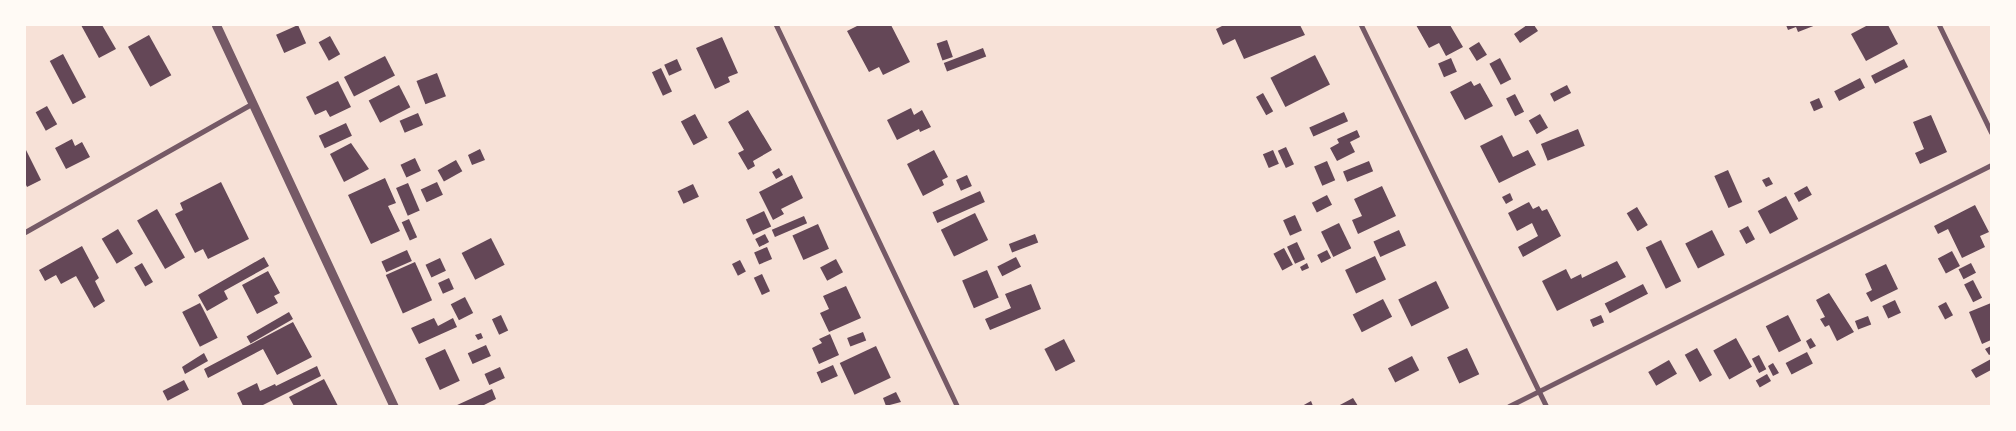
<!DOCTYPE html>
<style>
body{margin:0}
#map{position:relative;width:2016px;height:431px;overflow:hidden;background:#f7e1d7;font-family:"DejaVu Sans",sans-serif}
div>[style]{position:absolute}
.building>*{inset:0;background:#644757;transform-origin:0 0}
.minor>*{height:5px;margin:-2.5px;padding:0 2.5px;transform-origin:2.5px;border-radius:2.5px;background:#755966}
.tertiary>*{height:9px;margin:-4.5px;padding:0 4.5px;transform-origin:4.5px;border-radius:4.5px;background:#755966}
span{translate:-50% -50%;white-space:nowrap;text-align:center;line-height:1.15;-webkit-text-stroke:4px #fffaf5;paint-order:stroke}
.frame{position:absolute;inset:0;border:26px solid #fffaf5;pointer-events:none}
</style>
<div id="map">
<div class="building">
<i style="clip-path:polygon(81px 25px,102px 25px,116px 49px,99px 58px)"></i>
<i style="left:298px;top:25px;width:20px;height:24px;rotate:66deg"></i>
<i style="clip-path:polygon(859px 25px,891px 25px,910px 62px,883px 75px,879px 67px,869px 72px,847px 31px)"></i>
<i style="clip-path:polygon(1224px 25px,1300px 25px,1305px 35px,1244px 59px,1235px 39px,1223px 45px,1216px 29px)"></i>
<i style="clip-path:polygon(1416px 25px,1450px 25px,1463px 47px,1446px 56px,1439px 43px,1429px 48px)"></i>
<i style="clip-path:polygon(1527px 25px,1534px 25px,1538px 31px,1520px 43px,1514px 34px)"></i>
<i style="clip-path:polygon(1786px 25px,1816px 25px,1798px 32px,1796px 27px,1788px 30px)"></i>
<i style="clip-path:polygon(1868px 25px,1888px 25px,1898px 44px,1866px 61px,1851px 34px)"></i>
<i style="left:149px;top:35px;width:46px;height:24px;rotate:61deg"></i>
<i style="left:330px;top:36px;width:21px;height:13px;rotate:61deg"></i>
<i style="clip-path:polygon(722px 37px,738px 73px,728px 77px,730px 82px,715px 89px,696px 48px)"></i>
<i style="left:947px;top:40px;width:18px;height:11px;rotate:71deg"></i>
<i style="left:1479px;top:42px;width:15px;height:12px;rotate:58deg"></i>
<i style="left:983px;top:48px;width:9px;height:42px;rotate:69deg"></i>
<i style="left:63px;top:54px;width:49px;height:15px;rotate:62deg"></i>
<i style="left:1315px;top:55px;width:33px;height:50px;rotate:63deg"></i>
<i style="left:385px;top:56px;width:22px;height:46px;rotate:63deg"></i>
<i style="left:1451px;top:58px;width:15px;height:14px;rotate:67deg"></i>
<i style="left:1500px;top:58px;width:24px;height:12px;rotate:62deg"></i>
<i style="left:677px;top:59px;width:12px;height:14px;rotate:66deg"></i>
<i style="left:1904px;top:59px;width:9px;height:37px;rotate:63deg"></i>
<i style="left:661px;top:68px;width:26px;height:10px;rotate:65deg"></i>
<i style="left:437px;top:73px;width:25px;height:22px;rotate:69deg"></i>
<i style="left:1860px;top:78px;width:11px;height:29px;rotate:63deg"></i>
<i style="clip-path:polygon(338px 81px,351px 107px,330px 117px,326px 110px,315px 115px,306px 97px)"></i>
<i style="clip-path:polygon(1471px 81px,1474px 86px,1480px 83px,1493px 106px,1465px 120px,1450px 92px)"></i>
<i style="left:399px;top:85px;width:25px;height:34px;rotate:63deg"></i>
<i style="left:1567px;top:85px;width:9px;height:19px;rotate:63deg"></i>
<i style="left:1263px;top:93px;width:21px;height:8px;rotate:61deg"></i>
<i style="left:1515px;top:94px;width:20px;height:10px;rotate:63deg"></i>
<i style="left:1819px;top:98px;width:10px;height:10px;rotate:66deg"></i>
<i style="left:47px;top:106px;width:21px;height:13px;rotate:61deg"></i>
<i style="clip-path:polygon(911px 108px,914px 115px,922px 110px,931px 127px,920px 132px,919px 129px,897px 140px,887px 120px)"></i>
<i style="clip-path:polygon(748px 110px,772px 150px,753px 161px,755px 166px,748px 170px,738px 153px,744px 150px,728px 122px)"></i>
<i style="left:1344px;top:112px;width:10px;height:38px;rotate:66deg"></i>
<i style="left:418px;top:113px;width:13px;height:20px;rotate:67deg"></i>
<i style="left:695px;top:114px;width:27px;height:16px;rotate:62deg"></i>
<i style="left:1540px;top:114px;width:16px;height:13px;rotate:60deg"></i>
<i style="clip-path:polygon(1931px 115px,1947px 152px,1920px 164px,1915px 153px,1924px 149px,1913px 122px)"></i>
<i style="left:346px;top:123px;width:14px;height:30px;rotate:65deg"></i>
<i style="left:1578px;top:129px;width:18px;height:40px;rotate:68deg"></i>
<i style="clip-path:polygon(1357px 130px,1360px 137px,1350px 142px,1355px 152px,1337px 161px,1330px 148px,1339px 143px,1337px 139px)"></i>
<i style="clip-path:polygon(1502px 135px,1513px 157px,1528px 150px,1536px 165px,1499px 183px,1480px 146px)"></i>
<i style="clip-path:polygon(72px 139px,75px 146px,82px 142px,90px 157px,66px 169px,55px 148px)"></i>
<i style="clip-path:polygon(351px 143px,369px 169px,344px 182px,330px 154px)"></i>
<i style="left:1286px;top:147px;width:19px;height:9px;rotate:65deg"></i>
<i style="clip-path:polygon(25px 148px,41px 180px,27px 187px,25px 183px)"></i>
<i style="clip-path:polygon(480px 149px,485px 160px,472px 165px,468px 155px)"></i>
<i style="clip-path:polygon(934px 150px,948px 177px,942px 180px,944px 185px,923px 196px,907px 164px)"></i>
<i style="left:1273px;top:150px;width:15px;height:11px;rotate:67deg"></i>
<i style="left:415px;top:158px;width:14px;height:16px;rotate:65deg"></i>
<i style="left:456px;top:160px;width:13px;height:21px;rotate:61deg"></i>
<i style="left:1327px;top:161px;width:21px;height:14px;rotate:67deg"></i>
<i style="left:1369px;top:161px;width:11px;height:28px;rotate:68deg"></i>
<i style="left:779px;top:168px;width:8px;height:8px;rotate:60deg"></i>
<i style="left:1728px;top:170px;width:35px;height:15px;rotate:66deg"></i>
<i style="clip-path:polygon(792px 175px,803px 198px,781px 209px,784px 214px,773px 220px,759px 192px)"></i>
<i style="left:967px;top:175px;width:12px;height:12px;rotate:66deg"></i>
<i style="clip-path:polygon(1769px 177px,1773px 184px,1766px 187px,1762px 180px)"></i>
<i style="clip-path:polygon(385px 178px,396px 203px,388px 206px,400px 231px,371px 244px,348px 195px)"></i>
<i style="clip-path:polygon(221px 182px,249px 239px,208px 259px,203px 249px,195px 253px,175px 214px,183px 210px,180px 203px)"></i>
<i style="left:437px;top:182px;width:14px;height:18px;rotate:65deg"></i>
<i style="left:408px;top:183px;width:30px;height:13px;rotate:67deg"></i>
<i style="left:693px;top:184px;width:14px;height:17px;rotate:65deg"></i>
<i style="clip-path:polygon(1382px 186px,1396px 216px,1358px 234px,1352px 220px,1362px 216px,1354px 199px)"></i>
<i style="left:1807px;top:186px;width:10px;height:15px;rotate:61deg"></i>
<i style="left:980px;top:191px;width:12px;height:52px;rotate:66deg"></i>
<i style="clip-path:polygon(1510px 193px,1513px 200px,1506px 204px,1502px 197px)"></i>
<i style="left:1327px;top:195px;width:11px;height:17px;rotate:63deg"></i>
<i style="left:1786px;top:196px;width:26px;height:32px;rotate:62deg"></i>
<i style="clip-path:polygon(1529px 202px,1533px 209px,1539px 206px,1542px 211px,1547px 209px,1561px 236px,1523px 257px,1518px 247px,1538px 236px,1532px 223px,1517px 231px,1508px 213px)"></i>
<i style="clip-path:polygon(1975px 205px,1989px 232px,1980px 236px,1985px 247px,1962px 258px,1948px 229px,1938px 234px,1934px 226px)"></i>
<i style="left:1637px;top:207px;width:21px;height:12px;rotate:59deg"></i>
<i style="left:157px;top:209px;width:56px;height:23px;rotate:60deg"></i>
<i style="left:764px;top:211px;width:17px;height:20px;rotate:65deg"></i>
<i style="left:975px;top:213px;width:30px;height:38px;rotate:64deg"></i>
<i style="left:1295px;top:215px;width:17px;height:13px;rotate:66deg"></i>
<i style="left:804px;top:216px;width:8px;height:35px;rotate:67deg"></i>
<i style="left:409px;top:219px;width:20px;height:8px;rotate:66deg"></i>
<i style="left:1339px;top:223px;width:28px;height:20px;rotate:64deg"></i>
<i style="left:818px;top:224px;width:27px;height:28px;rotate:66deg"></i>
<i style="left:1748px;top:226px;width:15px;height:10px;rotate:62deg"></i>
<i style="left:118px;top:229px;width:29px;height:19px;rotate:59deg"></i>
<i style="left:1399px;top:230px;width:17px;height:28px;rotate:66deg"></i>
<i style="left:1712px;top:230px;width:28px;height:30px;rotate:63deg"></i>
<i style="left:765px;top:234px;width:9px;height:11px;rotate:63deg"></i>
<i style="left:1035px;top:234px;width:9px;height:28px;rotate:69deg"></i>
<i style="left:491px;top:238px;width:30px;height:33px;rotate:63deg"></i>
<i style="left:1661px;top:240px;width:46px;height:17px;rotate:64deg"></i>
<i style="left:1297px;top:242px;width:19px;height:11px;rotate:65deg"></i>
<i style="clip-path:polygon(82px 246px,99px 278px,95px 281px,105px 301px,94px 308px,76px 276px,61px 284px,56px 275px,45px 281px,39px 270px)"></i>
<i style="left:767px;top:247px;width:13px;height:14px;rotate:67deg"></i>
<i style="left:1284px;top:248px;width:19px;height:12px;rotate:62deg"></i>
<i style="left:407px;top:250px;width:12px;height:28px;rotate:66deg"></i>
<i style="left:1327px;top:250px;width:9px;height:11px;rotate:63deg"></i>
<i style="left:1952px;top:251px;width:17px;height:16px;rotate:62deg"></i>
<i style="left:1375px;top:256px;width:26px;height:33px;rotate:65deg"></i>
<i style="clip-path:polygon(264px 257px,269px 266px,224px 291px,228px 299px,207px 311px,198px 295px)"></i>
<i style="left:1016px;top:257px;width:11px;height:21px;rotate:63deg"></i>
<i style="left:440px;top:258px;width:14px;height:16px;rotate:65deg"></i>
<i style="left:836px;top:259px;width:15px;height:18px;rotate:62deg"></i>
<i style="left:740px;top:260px;width:13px;height:9px;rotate:63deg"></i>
<i style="clip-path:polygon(1617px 261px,1626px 277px,1557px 311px,1542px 281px,1566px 269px,1571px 279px,1581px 274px,1582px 278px)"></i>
<i style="left:415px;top:262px;width:42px;height:32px;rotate:66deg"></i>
<i style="left:142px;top:263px;width:22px;height:9px;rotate:60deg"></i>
<i style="clip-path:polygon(1307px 263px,1309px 268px,1302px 271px,1300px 267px)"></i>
<i style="left:1971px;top:263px;width:11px;height:14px;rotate:63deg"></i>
<i style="clip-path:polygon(1886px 264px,1898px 289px,1871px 302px,1866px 293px,1872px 290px,1865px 274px)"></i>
<i style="left:987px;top:270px;width:30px;height:27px;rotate:67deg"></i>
<i style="clip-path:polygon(268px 271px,280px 293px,274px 296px,278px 303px,257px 314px,242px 285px)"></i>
<i style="left:762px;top:274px;width:19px;height:9px;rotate:65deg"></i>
<i style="left:449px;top:278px;width:12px;height:12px;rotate:66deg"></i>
<i style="left:1973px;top:280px;width:20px;height:10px;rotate:63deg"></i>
<i style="left:1436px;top:281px;width:30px;height:42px;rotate:64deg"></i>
<i style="clip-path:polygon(1031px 284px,1041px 309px,990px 330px,985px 319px,1011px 308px,1005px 294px)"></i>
<i style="left:1643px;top:284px;width:11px;height:43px;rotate:63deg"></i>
<i style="clip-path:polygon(846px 286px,861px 318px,829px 332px,820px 313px,829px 309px,823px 296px)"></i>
<i style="clip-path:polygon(1829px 293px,1854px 332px,1837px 341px,1829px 325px,1825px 327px,1820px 319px,1825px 317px,1816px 300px)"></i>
<i style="left:465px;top:297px;width:18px;height:16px;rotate:63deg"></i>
<i style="left:1383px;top:299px;width:20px;height:34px;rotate:63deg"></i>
<i style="left:1895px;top:300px;width:14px;height:14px;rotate:65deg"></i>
<i style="left:1946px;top:302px;width:15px;height:9px;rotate:62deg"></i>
<i style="left:200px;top:303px;width:39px;height:20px;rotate:63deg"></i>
<i style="clip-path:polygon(1991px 303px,1991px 340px,1982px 344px,1969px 312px)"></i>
<i style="left:289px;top:312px;width:8px;height:49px;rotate:60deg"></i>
<i style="left:501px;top:315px;width:17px;height:10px;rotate:65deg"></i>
<i style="left:1601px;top:315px;width:8px;height:12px;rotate:67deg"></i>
<i style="left:1788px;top:315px;width:29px;height:25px;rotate:63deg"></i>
<i style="left:1868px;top:316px;width:9px;height:14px;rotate:69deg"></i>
<i style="clip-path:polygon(434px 318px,438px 326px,453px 318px,457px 327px,419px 344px,411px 328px)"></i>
<i style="clip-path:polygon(293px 322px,312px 357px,277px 375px,263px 349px,208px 378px,204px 369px)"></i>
<i style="left:863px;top:332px;width:9px;height:17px;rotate:69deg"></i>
<i style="clip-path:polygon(481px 333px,483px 338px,478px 340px,475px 335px)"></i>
<i style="clip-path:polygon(830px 334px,839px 355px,819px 364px,812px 348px,822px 343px,819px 339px)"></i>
<i style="left:1736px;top:338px;width:33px;height:26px;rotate:61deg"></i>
<i style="clip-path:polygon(1811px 338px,1816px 346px,1810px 349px,1806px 341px)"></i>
<i style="left:1064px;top:339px;width:25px;height:22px;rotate:63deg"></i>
<i style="left:486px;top:345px;width:12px;height:20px;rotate:66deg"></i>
<i style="left:876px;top:346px;width:35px;height:40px;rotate:65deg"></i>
<i style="clip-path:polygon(1991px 346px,1991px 354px,1989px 355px,1985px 349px)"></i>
<i style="left:1467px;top:348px;width:29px;height:22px;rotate:65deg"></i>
<i style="left:1697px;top:348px;width:31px;height:14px;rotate:61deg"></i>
<i style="left:445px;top:349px;width:35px;height:22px;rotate:65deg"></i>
<i style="left:1807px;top:352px;width:13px;height:24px;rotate:63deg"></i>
<i style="clip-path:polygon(204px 353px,208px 361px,185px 374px,182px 367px)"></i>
<i style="left:1759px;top:355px;width:16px;height:8px;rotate:63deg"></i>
<i style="left:1412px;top:356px;width:16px;height:27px;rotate:63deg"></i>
<i style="clip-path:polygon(1991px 359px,1991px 370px,1976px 378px,1971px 370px)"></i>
<i style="left:1669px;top:360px;width:16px;height:24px;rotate:60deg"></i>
<i style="clip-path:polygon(1773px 363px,1779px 373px,1773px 376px,1768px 366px)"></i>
<i style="left:833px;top:365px;width:12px;height:18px;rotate:66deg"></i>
<i style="clip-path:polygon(317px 366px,321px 376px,261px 406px,243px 406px,237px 393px,257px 383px,260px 391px,275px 384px,276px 386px)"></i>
<i style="left:500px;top:367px;width:12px;height:17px;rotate:66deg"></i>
<i style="left:1767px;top:374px;width:8px;height:13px;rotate:60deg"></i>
<i style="clip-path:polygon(324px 379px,338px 406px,294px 406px,289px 397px)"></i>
<i style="left:184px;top:380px;width:11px;height:24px;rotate:63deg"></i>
<i style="clip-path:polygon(492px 389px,496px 399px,482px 406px,455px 406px)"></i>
<i style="clip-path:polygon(896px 392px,901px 402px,886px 406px,883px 398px)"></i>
<i style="clip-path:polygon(1353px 398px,1358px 406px,1338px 406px)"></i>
<i style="clip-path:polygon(1311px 401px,1313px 406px,1302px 406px)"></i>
</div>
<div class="minor">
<i style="left:776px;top:25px;width:422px;rotate:64.6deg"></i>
<i style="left:1361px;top:25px;width:424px;rotate:64.1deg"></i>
<i style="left:1939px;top:25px;width:119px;rotate:64.1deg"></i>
<i style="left:25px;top:232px;width:260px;rotate:-29.5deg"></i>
<i style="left:1509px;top:406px;width:539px;rotate:-26.57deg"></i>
</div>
<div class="tertiary">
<i style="left:216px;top:25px;width:421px;rotate:65deg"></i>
</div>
<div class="frame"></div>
</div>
